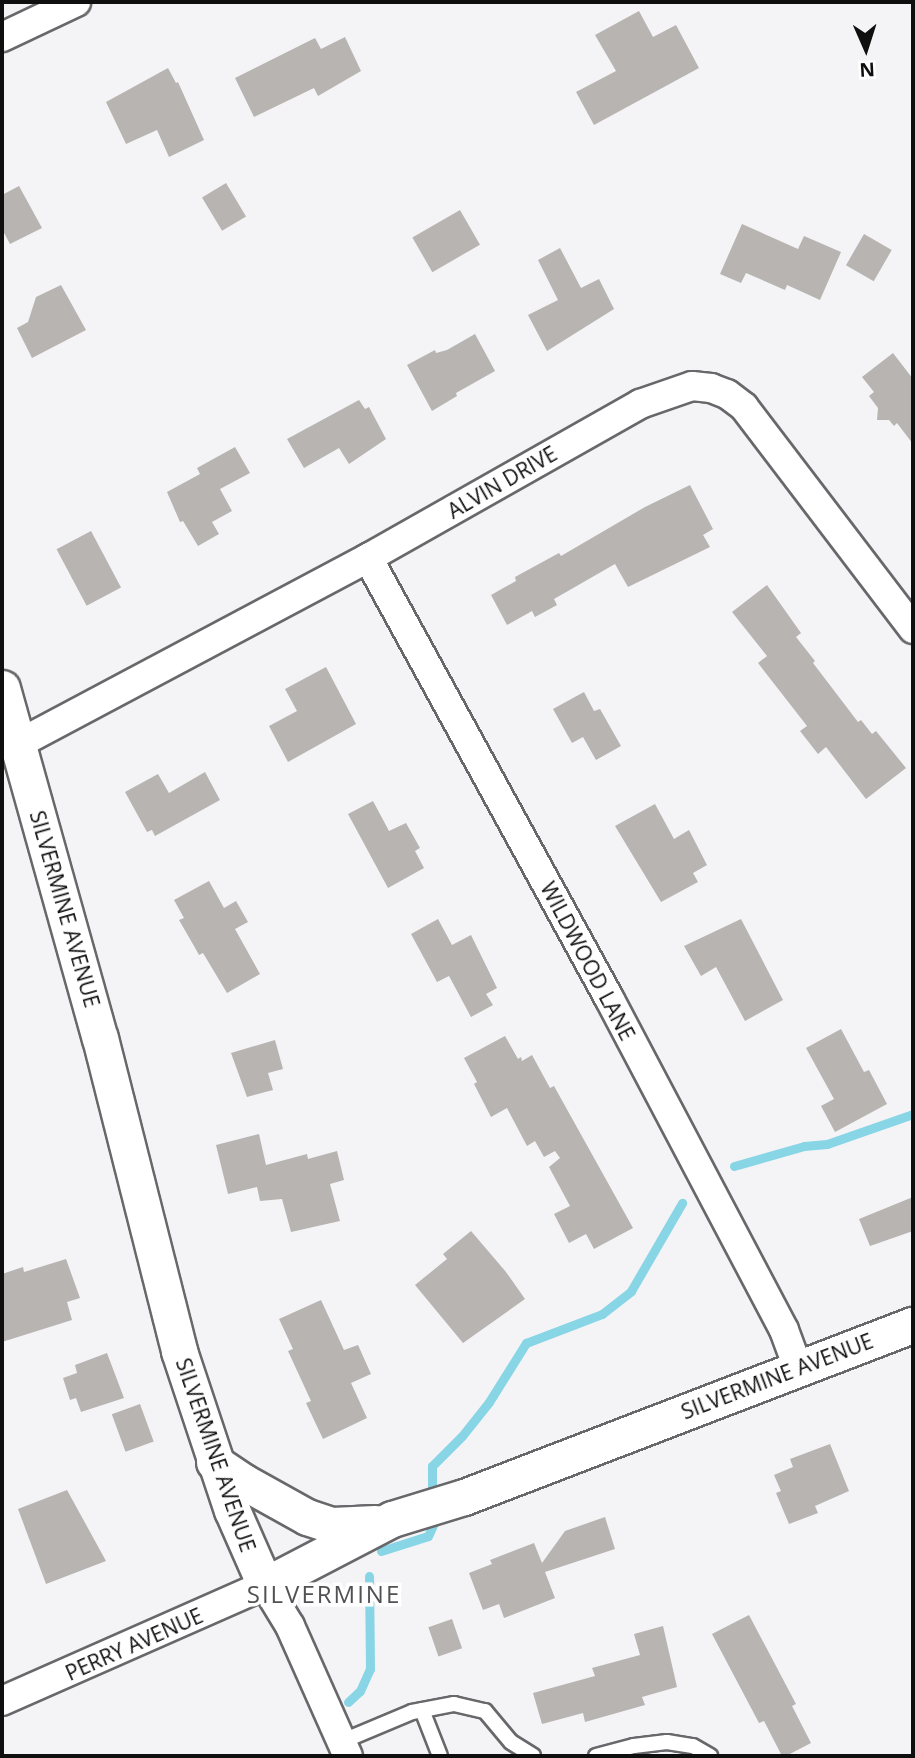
<!DOCTYPE html>
<style>
body{margin:0}
#map{position:relative;width:915px;height:1758px;overflow:hidden;background:#f4f4f7;font-family:"Open Sans",sans-serif}
div>[style]{position:absolute}
.stream>*{height:9px;margin:-4.5px;padding:0 4.5px;transform-origin:4.5px;border-radius:4.5px;background:#88d5e6}
.building>*{inset:0;background:#b7b4b2;transform-origin:0 0}
.roads{filter:drop-shadow(2px 0 #68686b) drop-shadow(-2px 0 #68686b) drop-shadow(0 2px #68686b) drop-shadow(0 -2px #68686b)}
.service>*{height:14px;margin:-7px;padding:0 7px;transform-origin:7px;border-radius:7px;background:#fff}
.minor>*{height:28px;margin:-14px;padding:0 14px;transform-origin:14px;border-radius:14px;background:#fff}
.tertiary>*{height:35px;margin:-17.5px;padding:0 17.5px;transform-origin:17.5px;border-radius:17.5px;background:#fff}
span{translate:-50% -50%;white-space:nowrap;text-align:center;line-height:1.15;-webkit-text-stroke:7px #fff;paint-order:stroke}
.street-label{font-size:21px;color:#0f0f10}
.quarter-label{font-size:24px;color:#515154;letter-spacing:2px}
.frame{position:absolute;inset:0;border:4px solid #0f0f10;pointer-events:none}
.north{position:absolute;left:831px;top:14px;width:70px;height:70px;-webkit-text-stroke:5px #fff;paint-order:stroke;rotate:177deg;font-size:19px;font-weight:700;line-height:28px;text-align:center;color:#0f0f10}
.north::after{content:'';display:block;margin:auto;width:24px;height:32px;background:#0f0f10;clip-path:polygon(50% 0,100% 100%,50% 72%,0 100%)}
</style>
<div id="map">
<div class="stream">
<i style="left:734px;top:1166px;width:73px;rotate:-15.9deg"></i>
<i style="left:804px;top:1146px;width:23px;rotate:-5deg"></i>
<i style="left:827px;top:1144px;width:91px;rotate:-19.2deg"></i>
<i style="left:432px;top:1489px;width:23px;rotate:-90deg"></i>
<i style="left:432px;top:1466px;width:42px;rotate:-45deg"></i>
<i style="left:462px;top:1436px;width:43px;rotate:-51.5deg"></i>
<i style="left:489px;top:1402px;width:70px;rotate:-57.9deg"></i>
<i style="left:526px;top:1343px;width:81px;rotate:-20.9deg"></i>
<i style="left:602px;top:1314px;width:37px;rotate:-38deg"></i>
<i style="left:631px;top:1291px;width:102px;rotate:-59.9deg"></i>
<i style="left:381px;top:1551px;width:49px;rotate:-17.7deg"></i>
<i style="left:428px;top:1536px;width:17px;rotate:-65deg"></i>
<i style="left:348px;top:1702px;width:16px;rotate:-43deg"></i>
<i style="left:360px;top:1691px;width:24px;rotate:-66deg"></i>
<i style="left:370px;top:1669px;width:93px;rotate:-90.6deg"></i>
</div>
<div class="building">
<i style="clip-path:polygon(639px 11px,653px 37px,676px 25px,699px 68px,594px 125px,576px 92px,616px 71px,595px 35px)"></i>
<i style="clip-path:polygon(345px 37px,361px 71px,318px 96px,314px 88px,254px 117px,235px 78px,315px 38px,321px 49px)"></i>
<i style="clip-path:polygon(168px 68px,176px 83px,178px 82px,204px 140px,169px 157px,157px 130px,126px 144px,106px 102px)"></i>
<i style="left:226px;top:183px;width:39px;height:28px;rotate:59deg"></i>
<i style="clip-path:polygon(19px 186px,42px 228px,10px 244px,2px 229px,2px 195px)"></i>
<i style="left:460px;top:210px;width:40px;height:55px;rotate:60deg"></i>
<i style="clip-path:polygon(742px 224px,798px 249px,804px 236px,841px 252px,820px 300px,787px 285px,785px 290px,746px 273px,741px 283px,720px 274px)"></i>
<i style="left:864px;top:234px;width:32px;height:36px;rotate:30deg"></i>
<i style="clip-path:polygon(560px 248px,581px 288px,599px 279px,614px 309px,547px 351px,528px 315px,558px 300px,538px 260px)"></i>
<i style="clip-path:polygon(61px 285px,86px 330px,32px 358px,17px 328px,28px 322px,36px 297px)"></i>
<i style="clip-path:polygon(475px 334px,495px 371px,456px 393px,457px 396px,432px 411px,407px 365px,435px 350px,436px 353px,447px 350px)"></i>
<i style="clip-path:polygon(893px 353px,913px 379px,913px 444px,897px 423px,894px 426px,889px 420px,877px 420px,878px 408px,869px 396px,874px 392px,862px 377px)"></i>
<i style="clip-path:polygon(359px 400px,365px 409px,369px 407px,386px 439px,349px 464px,339px 448px,304px 468px,287px 439px)"></i>
<i style="clip-path:polygon(235px 447px,250px 473px,220px 489px,232px 511px,212px 522px,219px 534px,198px 546px,183px 521px,180px 522px,167px 492px,200px 474px,197px 468px)"></i>
<i style="clip-path:polygon(690px 485px,713px 529px,703px 535px,710px 547px,628px 587px,615px 564px,554px 599px,557px 605px,535px 617px,532px 611px,507px 625px,491px 595px,516px 581px,515px 577px,559px 553px,561px 556px,645px 507px)"></i>
<i style="left:91px;top:531px;width:64px;height:39px;rotate:62deg"></i>
<i style="clip-path:polygon(767px 585px,801px 633px,796px 637px,815px 661px,813px 663px,858px 722px,861px 720px,872px 734px,876px 731px,906px 768px,866px 799px,826px 747px,818px 754px,800px 731px,807px 726px,758px 663px,767px 656px,732px 612px)"></i>
<i style="clip-path:polygon(326px 667px,356px 724px,288px 762px,269px 726px,297px 711px,285px 689px)"></i>
<i style="clip-path:polygon(584px 692px,594px 711px,600px 709px,621px 746px,596px 760px,583px 737px,572px 743px,553px 709px)"></i>
<i style="clip-path:polygon(205px 772px,220px 800px,155px 836px,152px 830px,147px 832px,125px 792px,158px 774px,169px 793px)"></i>
<i style="clip-path:polygon(373px 801px,389px 831px,406px 823px,420px 848px,415px 851px,424px 868px,388px 888px,348px 814px)"></i>
<i style="clip-path:polygon(655px 804px,674px 839px,689px 830px,707px 865px,693px 873px,698px 882px,661px 902px,615px 826px)"></i>
<i style="clip-path:polygon(209px 881px,224px 908px,236px 901px,248px 922px,235px 929px,260px 974px,227px 993px,203px 953px,199px 955px,194px 946px,179px 920px,184px 918px,174px 900px)"></i>
<i style="clip-path:polygon(438px 919px,452px 945px,471px 935px,497px 988px,486px 994px,493px 1005px,471px 1017px,449px 976px,437px 982px,411px 934px)"></i>
<i style="clip-path:polygon(741px 919px,783px 1000px,745px 1021px,716px 967px,701px 976px,684px 946px)"></i>
<i style="clip-path:polygon(841px 1029px,864px 1072px,869px 1070px,887px 1104px,835px 1132px,821px 1106px,834px 1099px,806px 1048px)"></i>
<i style="clip-path:polygon(505px 1036px,518px 1059px,521px 1057px,522px 1061px,532px 1055px,550px 1088px,554px 1086px,633px 1228px,594px 1249px,586px 1234px,569px 1243px,554px 1214px,570px 1206px,549px 1167px,560px 1158px,555px 1151px,544px 1157px,535px 1141px,527px 1146px,507px 1108px,491px 1117px,474px 1084px,477px 1082px,464px 1058px)"></i>
<i style="clip-path:polygon(275px 1040px,283px 1069px,268px 1073px,273px 1090px,247px 1097px,231px 1053px)"></i>
<i style="clip-path:polygon(259px 1134px,266px 1165px,307px 1154px,308px 1159px,337px 1151px,344px 1180px,330px 1184px,340px 1221px,291px 1232px,282px 1199px,260px 1201px,257px 1187px,228px 1194px,216px 1145px)"></i>
<i style="clip-path:polygon(913px 1197px,913px 1231px,870px 1246px,859px 1219px)"></i>
<i style="clip-path:polygon(471px 1231px,506px 1272px,525px 1299px,463px 1343px,415px 1285px,447px 1259px,443px 1254px)"></i>
<i style="clip-path:polygon(66px 1259px,80px 1298px,67px 1302px,72px 1320px,2px 1342px,2px 1274px,23px 1267px,24px 1272px)"></i>
<i style="clip-path:polygon(321px 1300px,344px 1350px,358px 1345px,371px 1374px,351px 1383px,367px 1418px,323px 1439px,306px 1403px,311px 1401px,288px 1351px,293px 1349px,279px 1319px)"></i>
<i style="clip-path:polygon(107px 1353px,124px 1398px,81px 1412px,76px 1398px,70px 1400px,63px 1378px,77px 1373px,75px 1365px)"></i>
<i style="left:140px;top:1404px;width:40px;height:30px;rotate:70deg"></i>
<i style="clip-path:polygon(830px 1444px,849px 1491px,815px 1506px,818px 1513px,789px 1524px,776px 1493px,781px 1491px,774px 1475px,793px 1467px,790px 1459px)"></i>
<i style="clip-path:polygon(67px 1490px,106px 1561px,46px 1584px,18px 1509px)"></i>
<i style="clip-path:polygon(605px 1517px,615px 1549px,545px 1572px,555px 1598px,504px 1618px,499px 1604px,483px 1610px,469px 1573px,492px 1564px,490px 1560px,534px 1543px,542px 1563px,565px 1531px)"></i>
<i style="clip-path:polygon(749px 1615px,796px 1704px,792px 1706px,811px 1743px,786px 1756px,782px 1756px,764px 1721px,759px 1723px,712px 1634px)"></i>
<i style="left:452px;top:1619px;width:31px;height:25px;rotate:71deg"></i>
<i style="clip-path:polygon(663px 1626px,677px 1687px,642px 1697px,645px 1705px,585px 1722px,583px 1713px,542px 1724px,533px 1693px,595px 1676px,592px 1668px,640px 1655px,634px 1634px)"></i>
</div>
<div class="roads">
<div class="service">
<i style="left:422px;top:1710px;width:49px;rotate:68.6deg"></i>
<i style="left:343px;top:1741px;width:75px;rotate:-22.8deg"></i>
<i style="left:412px;top:1712px;width:43px;rotate:-10.8deg"></i>
<i style="left:454px;top:1704px;width:32px;rotate:13deg"></i>
<i style="left:485px;top:1711px;width:40px;rotate:50deg"></i>
<i style="left:511px;top:1742px;width:26px;rotate:32deg"></i>
<i style="left:596px;top:1756px;width:39px;rotate:-15deg"></i>
<i style="left:634px;top:1746px;width:33px;rotate:-7deg"></i>
<i style="left:667px;top:1742px;width:26px;rotate:9deg"></i>
<i style="left:693px;top:1746px;width:20px;rotate:30deg"></i>
</div>
<div class="minor">
<i style="left:2px;top:37px;width:82px;rotate:-25.3deg"></i>
<i style="left:368px;top:558px;width:502px;rotate:61.29deg"></i>
<i style="left:609px;top:998px;width:375px;rotate:62.2deg"></i>
<i style="left:784px;top:1330px;width:40px;rotate:69.8deg"></i>
<i style="left:18px;top:744px;width:396px;rotate:-28deg"></i>
<i style="left:368px;top:558px;width:313px;rotate:-29.5deg"></i>
<i style="left:640px;top:404px;width:55px;rotate:-19.1deg"></i>
<i style="left:692px;top:386px;width:19px;rotate:6deg"></i>
<i style="left:711px;top:388px;width:17px;rotate:21deg"></i>
<i style="left:727px;top:394px;width:21px;rotate:37deg"></i>
<i style="left:744px;top:407px;width:279px;rotate:52.7deg"></i>
<i style="left:2px;top:1701px;width:287px;rotate:-23.8deg"></i>
<i style="left:265px;top:1585px;width:48px;rotate:58.6deg"></i>
<i style="left:290px;top:1626px;width:142px;rotate:66deg"></i>
</div>
<div class="tertiary">
<i style="left:2px;top:688px;width:363px;rotate:74.4deg"></i>
<i style="left:100px;top:1038px;width:323px;rotate:75.8deg"></i>
<i style="left:179px;top:1351px;width:168px;rotate:71.6deg"></i>
<i style="left:232px;top:1510px;width:82px;rotate:66.3deg"></i>
<i style="left:265px;top:1585px;width:143px;rotate:-27.5deg"></i>
<i style="left:392px;top:1519px;width:75px;rotate:-17deg"></i>
<i style="left:464px;top:1497px;width:481px;rotate:-21deg"></i>
<i style="left:214px;top:1462px;width:36px;rotate:34deg"></i>
<i style="left:244px;top:1482px;width:72px;rotate:29.1deg"></i>
<i style="left:307px;top:1517px;width:26px;rotate:18deg"></i>
<i style="left:332px;top:1525px;width:43px;rotate:-2.7deg"></i>
</div>
</div>
<div class="street-label">
<span style="left:502px;top:482px;rotate:-30deg">ALVIN DRIVE</span>
<span style="left:65px;top:909px;rotate:74deg">SILVERMINE AVENUE</span>
<span style="left:588px;top:961px;rotate:62deg">WILDWOOD LANE</span>
<span style="left:777px;top:1376px;rotate:-21deg">SILVERMINE AVENUE</span>
<span style="left:216px;top:1455px;rotate:71deg">SILVERMINE AVENUE</span>
<span style="left:134px;top:1644px;rotate:-24deg">PERRY AVENUE</span>
</div>
<div class="quarter-label">
<span style="left:324px;top:1594px">SILVERMINE</span>
</div>
<div class="frame"></div>
<div class="north">N</div>
</div>
